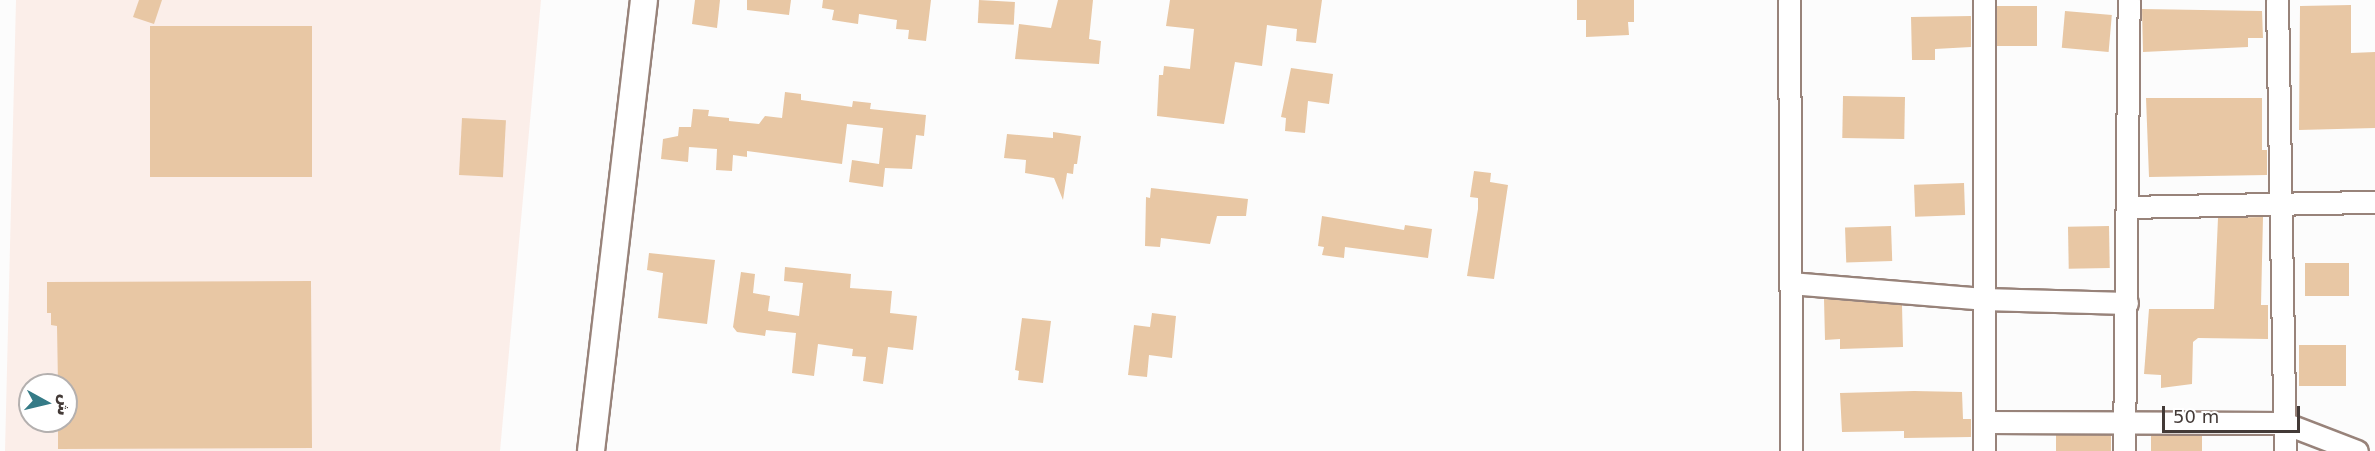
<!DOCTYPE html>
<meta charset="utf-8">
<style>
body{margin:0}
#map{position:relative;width:2375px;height:451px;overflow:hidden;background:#fcfcfc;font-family:"DejaVu Sans","Noto Naskh Arabic",sans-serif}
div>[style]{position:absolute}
.built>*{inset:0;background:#fbeee9}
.building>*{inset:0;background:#e8c7a4;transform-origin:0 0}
.roads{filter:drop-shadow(2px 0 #98837a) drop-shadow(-2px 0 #98837a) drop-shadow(0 2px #98837a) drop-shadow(0 -2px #98837a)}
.minor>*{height:21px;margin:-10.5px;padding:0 10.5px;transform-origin:10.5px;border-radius:10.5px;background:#fff}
.tertiary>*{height:26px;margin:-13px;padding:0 13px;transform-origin:13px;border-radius:13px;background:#fff}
span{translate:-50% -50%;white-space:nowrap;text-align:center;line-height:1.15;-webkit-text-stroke:4.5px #fff;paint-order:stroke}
.north{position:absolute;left:18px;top:373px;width:60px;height:60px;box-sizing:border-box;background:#fff;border:2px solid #b4b0af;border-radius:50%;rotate:98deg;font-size:16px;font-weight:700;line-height:24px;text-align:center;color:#433a37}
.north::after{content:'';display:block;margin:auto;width:21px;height:27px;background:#357b87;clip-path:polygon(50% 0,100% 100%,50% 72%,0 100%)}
.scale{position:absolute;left:2162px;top:406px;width:138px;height:27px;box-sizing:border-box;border:3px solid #433a37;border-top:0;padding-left:8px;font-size:18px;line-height:21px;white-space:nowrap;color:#433a37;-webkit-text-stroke:4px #fff;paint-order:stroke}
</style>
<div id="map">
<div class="built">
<i style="clip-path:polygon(evenodd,16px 0,541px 0,500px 451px,5px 451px,16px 0,30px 385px,66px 385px,66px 421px,30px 421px,30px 385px)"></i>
</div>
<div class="building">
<i style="clip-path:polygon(139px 0,162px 0,154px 24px,133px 17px)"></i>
<i style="clip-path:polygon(695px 0,720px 0,717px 28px,692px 24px)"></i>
<i style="clip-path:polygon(747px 0,791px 0,789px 15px,747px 10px)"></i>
<i style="clip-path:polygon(823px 0,931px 0,926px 41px,908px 39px,909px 30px,896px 29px,897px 20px,859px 14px,858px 24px,832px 20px,834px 10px,822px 8px)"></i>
<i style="left:979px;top:0;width:36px;height:23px;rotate:3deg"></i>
<i style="clip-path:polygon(1058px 0,1093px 0,1089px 39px,1101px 41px,1099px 64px,1015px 59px,1019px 24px,1051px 28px)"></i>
<i style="clip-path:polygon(1170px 0,1322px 0,1316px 43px,1296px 41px,1297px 29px,1267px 25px,1262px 66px,1235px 62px,1224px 124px,1157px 116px,1159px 75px,1163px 75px,1164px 66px,1190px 69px,1194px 29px,1166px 26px)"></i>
<i style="clip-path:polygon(1577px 0,1634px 0,1634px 22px,1628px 22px,1629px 35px,1586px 37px,1586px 20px,1577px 20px)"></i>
<i style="clip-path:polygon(2351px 5px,2351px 53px,2375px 52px,2375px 128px,2299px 130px,2300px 6px)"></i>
<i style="left:2037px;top:6px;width:40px;height:40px;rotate:90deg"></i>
<i style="clip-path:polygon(2142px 9px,2262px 11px,2263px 38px,2248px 38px,2248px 47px,2143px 52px)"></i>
<i style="left:2065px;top:11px;width:47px;height:37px;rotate:5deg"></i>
<i style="clip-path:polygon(1971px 16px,1971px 47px,1935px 49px,1935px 60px,1912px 60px,1911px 17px)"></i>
<i style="left:312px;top:26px;width:151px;height:162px;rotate:90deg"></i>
<i style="clip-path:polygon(1291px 68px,1333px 74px,1329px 104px,1308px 101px,1305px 133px,1285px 131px,1286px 118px,1281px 117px)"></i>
<i style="clip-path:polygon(785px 92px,801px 94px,801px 100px,852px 107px,853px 101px,871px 103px,870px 109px,926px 115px,924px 136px,916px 135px,912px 169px,885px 168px,883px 187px,849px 182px,852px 160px,879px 164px,883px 128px,847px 124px,842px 164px,747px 151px,747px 157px,733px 155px,732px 171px,716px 170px,717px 149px,689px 147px,688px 162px,661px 159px,663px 139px,678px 136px,679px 127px,691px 127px,693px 109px,709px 110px,708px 116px,729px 118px,729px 121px,759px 124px,765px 116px,782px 118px)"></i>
<i style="left:1843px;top:96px;width:62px;height:42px;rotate:1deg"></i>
<i style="clip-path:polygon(2146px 98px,2262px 98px,2262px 150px,2267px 150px,2267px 175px,2149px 177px)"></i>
<i style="left:462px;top:118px;width:44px;height:57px;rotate:3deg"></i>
<i style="clip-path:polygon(1053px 132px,1081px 136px,1077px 164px,1074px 164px,1073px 174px,1067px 173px,1063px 200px,1054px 178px,1025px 173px,1026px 160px,1004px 158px,1007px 134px,1053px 138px)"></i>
<i style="clip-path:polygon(1474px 171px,1491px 173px,1490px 182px,1508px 185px,1494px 279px,1467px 276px,1478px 209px,1478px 198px,1470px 197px)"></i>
<i style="left:1964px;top:183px;width:32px;height:50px;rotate:88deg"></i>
<i style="clip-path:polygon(1151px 188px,1248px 199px,1246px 216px,1217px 216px,1210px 244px,1161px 238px,1160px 247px,1145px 246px,1146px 197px,1150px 198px)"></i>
<i style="clip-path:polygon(1322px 216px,1404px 230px,1405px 225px,1432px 229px,1428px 258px,1345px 247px,1344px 258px,1322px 255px,1324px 247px,1318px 246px)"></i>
<i style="clip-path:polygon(2263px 217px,2261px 305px,2268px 305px,2268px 339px,2198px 338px,2193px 342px,2192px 384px,2161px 388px,2161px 375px,2144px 374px,2149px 309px,2214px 309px,2218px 218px)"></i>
<i style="left:1891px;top:226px;width:35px;height:46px;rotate:88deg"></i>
<i style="left:2109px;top:226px;width:42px;height:41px;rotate:89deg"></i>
<i style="clip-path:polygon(649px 253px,715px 260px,707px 324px,658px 318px,663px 273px,647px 270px)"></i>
<i style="left:2305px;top:263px;width:44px;height:33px"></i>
<i style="clip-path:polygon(785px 267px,851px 274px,850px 288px,892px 291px,890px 313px,917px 316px,913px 350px,888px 347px,883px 384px,863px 381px,866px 357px,852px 356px,853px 349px,818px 344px,814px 376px,792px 373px,796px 333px,766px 330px,765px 336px,737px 332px,733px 327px,741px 272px,755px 274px,753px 293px,770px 296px,768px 311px,799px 316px,803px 283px,784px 281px)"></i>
<i style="clip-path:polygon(311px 281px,312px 448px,58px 449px,58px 421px,66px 421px,66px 385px,58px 385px,57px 326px,51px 325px,51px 313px,47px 313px,47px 282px)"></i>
<i style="clip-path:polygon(1824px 299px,1902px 305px,1903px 347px,1840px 349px,1840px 339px,1825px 340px)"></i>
<i style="clip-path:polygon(1152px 313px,1176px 316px,1172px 358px,1149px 355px,1147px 377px,1128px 375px,1134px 325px,1150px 327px)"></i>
<i style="clip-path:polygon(1022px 318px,1051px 321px,1043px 383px,1018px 380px,1019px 371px,1015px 370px)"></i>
<i style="left:2299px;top:345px;width:47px;height:41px"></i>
<i style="clip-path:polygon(1914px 391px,1962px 392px,1963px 419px,1971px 419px,1971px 437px,1904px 438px,1904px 431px,1842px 432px,1840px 393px)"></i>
<i style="left:2056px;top:435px;width:55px;height:16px"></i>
<i style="left:2151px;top:435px;width:51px;height:16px"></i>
</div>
<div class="roads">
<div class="minor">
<i style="left:1789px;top:0;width:451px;rotate:89.7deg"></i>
<i style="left:2277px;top:0;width:451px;rotate:89deg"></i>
<i style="left:2127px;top:207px;width:248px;rotate:-1.2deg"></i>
<i style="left:1790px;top:283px;width:194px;rotate:4.7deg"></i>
<i style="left:1983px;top:299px;width:144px;rotate:1.6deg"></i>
<i style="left:1984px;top:422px;width:300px;rotate:0.2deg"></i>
<i style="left:2284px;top:423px;width:78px;rotate:21deg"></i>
<i style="left:1984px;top:451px;width:451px;rotate:-90deg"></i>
<i style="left:2124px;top:451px;width:451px;rotate:-89.4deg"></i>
</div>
<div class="tertiary">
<i style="left:591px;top:451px;width:454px;rotate:-83.3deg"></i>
</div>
</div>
<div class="north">ش</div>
<div class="scale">50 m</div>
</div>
